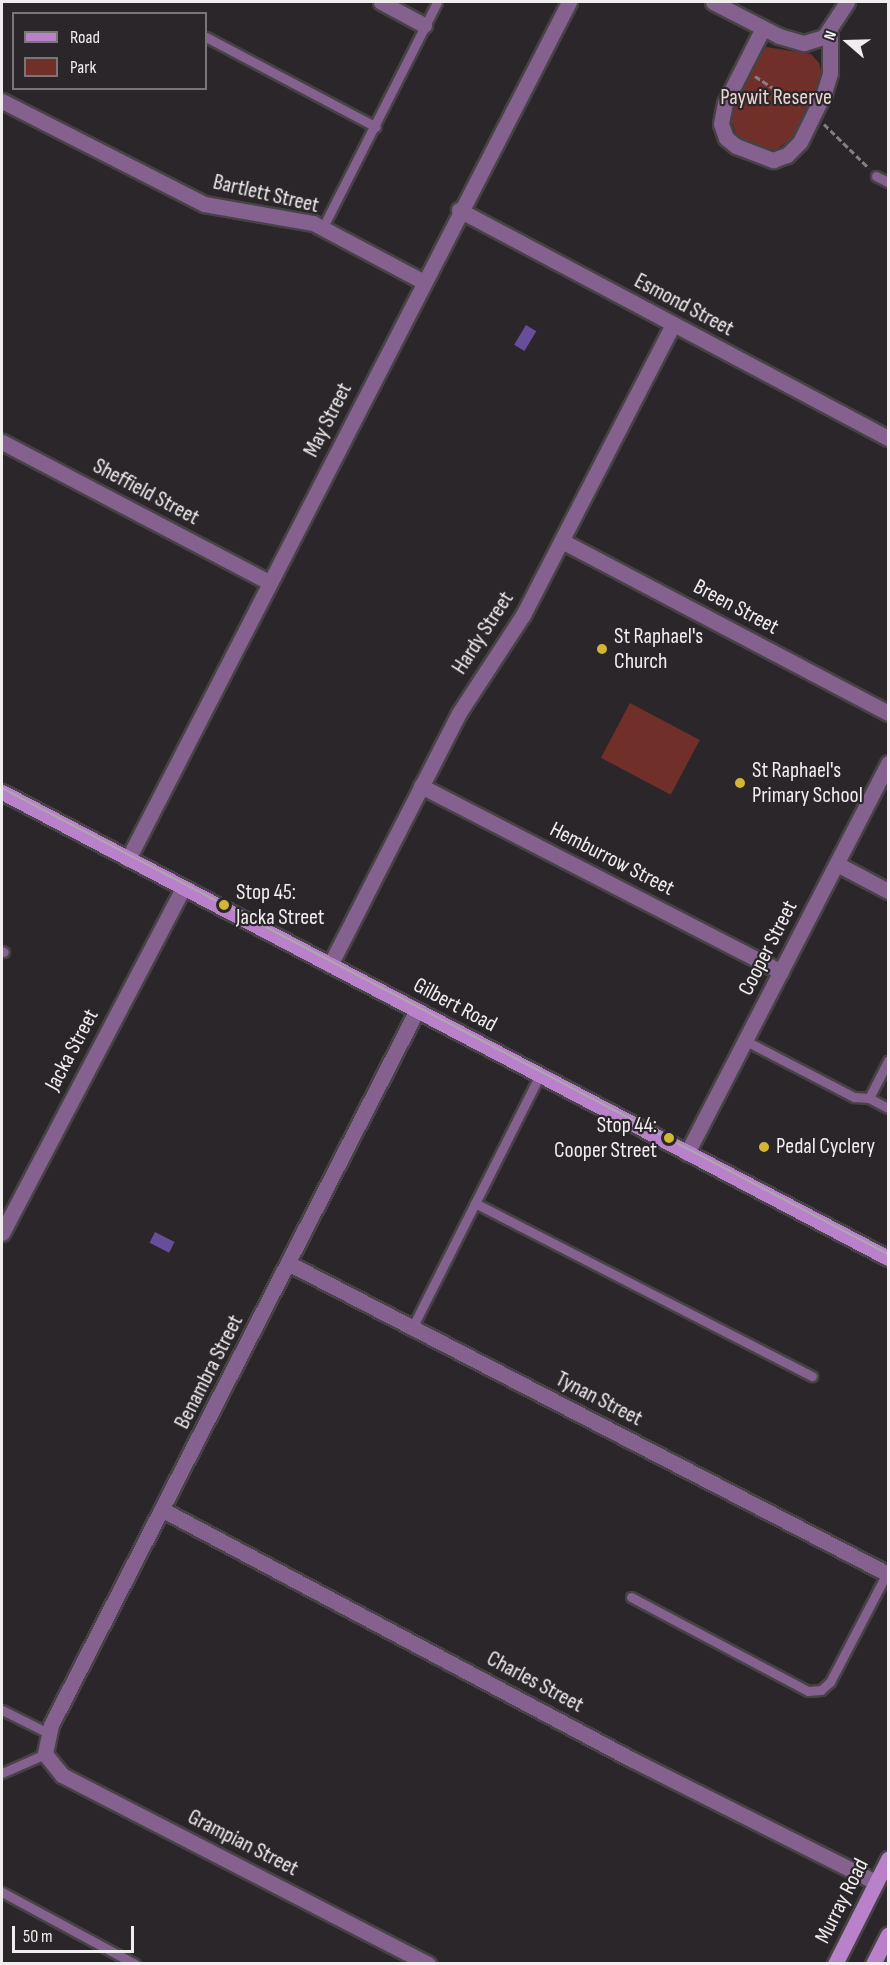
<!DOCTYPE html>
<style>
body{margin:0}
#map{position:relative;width:890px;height:1965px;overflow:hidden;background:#2b2629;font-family:"Sofia Sans Condensed",sans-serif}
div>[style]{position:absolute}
.green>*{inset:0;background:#712f2a;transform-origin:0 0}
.water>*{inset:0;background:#664e9b;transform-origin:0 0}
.path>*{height:3px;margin-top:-1.5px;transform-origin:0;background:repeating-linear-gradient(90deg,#837f82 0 6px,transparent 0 9px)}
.roads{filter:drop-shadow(2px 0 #474245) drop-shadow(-2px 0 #474245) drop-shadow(0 2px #474245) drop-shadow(0 -2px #474245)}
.lane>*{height:9px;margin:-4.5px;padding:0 4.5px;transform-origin:4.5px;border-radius:4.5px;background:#85618f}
.street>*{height:15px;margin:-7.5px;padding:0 7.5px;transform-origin:7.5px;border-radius:7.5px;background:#85618f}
.secondary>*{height:15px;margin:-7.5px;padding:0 7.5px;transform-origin:7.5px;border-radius:7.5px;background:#ba81cb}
.tram>*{height:1.5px;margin:-0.75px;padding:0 0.75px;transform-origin:0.75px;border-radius:0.75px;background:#aca8ab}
.dots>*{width:16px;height:16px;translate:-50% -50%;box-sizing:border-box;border:3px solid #2b2629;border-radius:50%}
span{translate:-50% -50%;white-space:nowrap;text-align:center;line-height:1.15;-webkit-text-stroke:4.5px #2b2629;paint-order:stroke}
.park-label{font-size:22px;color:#eed4d0}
.street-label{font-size:22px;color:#f0edef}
.poi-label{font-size:22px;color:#f0edef}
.left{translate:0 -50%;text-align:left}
.right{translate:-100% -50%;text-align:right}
.frame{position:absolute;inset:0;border:3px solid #f0edef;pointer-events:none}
.legend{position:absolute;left:12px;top:12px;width:195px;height:78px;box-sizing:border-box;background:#2b2629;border:2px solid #7a7678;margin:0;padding:8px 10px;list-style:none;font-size:18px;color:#f0edef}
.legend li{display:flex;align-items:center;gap:12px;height:30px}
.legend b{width:30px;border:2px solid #7a7678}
.north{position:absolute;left:818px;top:12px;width:60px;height:60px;-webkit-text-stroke:4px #2b2629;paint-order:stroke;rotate:290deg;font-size:16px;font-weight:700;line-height:24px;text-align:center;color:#f0edef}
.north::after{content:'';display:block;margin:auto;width:21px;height:27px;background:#f0edef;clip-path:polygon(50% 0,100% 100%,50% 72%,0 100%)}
.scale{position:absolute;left:12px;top:1926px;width:122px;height:27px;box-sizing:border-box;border:3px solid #f0edef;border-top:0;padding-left:8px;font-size:18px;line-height:21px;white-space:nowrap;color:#f0edef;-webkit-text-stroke:4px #2b2629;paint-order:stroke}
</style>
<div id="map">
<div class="green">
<i style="clip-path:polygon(766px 47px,811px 54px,819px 63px,823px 77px,795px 136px,777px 149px,767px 150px,739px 141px,729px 115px,748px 72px)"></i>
<i style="left:630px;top:703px;width:79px;height:62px;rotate:28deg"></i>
</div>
<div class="water">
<i style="left:526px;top:325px;width:12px;height:23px;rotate:31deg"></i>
<i style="left:155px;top:1232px;width:22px;height:12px;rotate:27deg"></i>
</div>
<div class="path">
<i style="left:755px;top:76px;width:54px;rotate:33.7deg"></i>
<i style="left:824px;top:124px;width:63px;rotate:44.4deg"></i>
</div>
<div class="roads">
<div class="lane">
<i style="left:206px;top:37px;width:192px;rotate:27.9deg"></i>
<i style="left:876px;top:176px;width:13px;rotate:27deg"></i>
<i style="left:322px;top:229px;width:254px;rotate:-63.1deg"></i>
<i style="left:2px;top:951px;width:2px;rotate:27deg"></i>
<i style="left:746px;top:1041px;width:122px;rotate:27.4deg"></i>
<i style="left:854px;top:1097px;width:15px;rotate:4deg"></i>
<i style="left:869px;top:1098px;width:21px;rotate:28deg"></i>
<i style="left:869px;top:1098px;width:42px;rotate:-62.8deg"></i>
<i style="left:475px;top:1203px;width:379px;rotate:27.2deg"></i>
<i style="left:412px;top:1328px;width:284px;rotate:-63.2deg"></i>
<i style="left:631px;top:1597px;width:200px;rotate:28deg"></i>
<i style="left:808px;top:1691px;width:13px;rotate:-4deg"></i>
<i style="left:821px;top:1690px;width:12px;rotate:-42deg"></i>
<i style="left:830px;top:1682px;width:123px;rotate:-62.4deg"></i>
<i style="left:2px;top:1710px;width:51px;rotate:26.6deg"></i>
<i style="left:2px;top:1773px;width:47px;rotate:-23.8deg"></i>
<i style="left:2px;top:1892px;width:151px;rotate:28.4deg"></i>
</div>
<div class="street">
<i style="left:381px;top:2px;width:49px;rotate:28.1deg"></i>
<i style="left:713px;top:2px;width:74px;rotate:27.3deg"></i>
<i style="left:779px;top:36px;width:26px;rotate:16deg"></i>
<i style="left:804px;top:43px;width:21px;rotate:-17deg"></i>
<i style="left:824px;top:37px;width:42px;rotate:-56.7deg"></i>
<i style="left:763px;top:28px;width:84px;rotate:116.9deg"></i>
<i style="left:725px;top:103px;width:21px;rotate:101deg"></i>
<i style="left:721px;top:124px;width:15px;rotate:70deg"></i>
<i style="left:726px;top:138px;width:13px;rotate:39deg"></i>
<i style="left:736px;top:146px;width:40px;rotate:21deg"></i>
<i style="left:773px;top:160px;width:15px;rotate:-20deg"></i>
<i style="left:787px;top:155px;width:18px;rotate:-45deg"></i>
<i style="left:800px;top:142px;width:55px;rotate:-63.9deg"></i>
<i style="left:824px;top:93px;width:21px;rotate:-73deg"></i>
<i style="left:830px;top:73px;width:42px;rotate:-90deg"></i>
<i style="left:2px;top:101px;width:227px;rotate:27deg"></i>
<i style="left:204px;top:204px;width:111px;rotate:9.9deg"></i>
<i style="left:313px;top:223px;width:126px;rotate:28deg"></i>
<i style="left:459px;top:210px;width:486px;rotate:28deg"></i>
<i style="left:2px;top:442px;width:301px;rotate:27.7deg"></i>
<i style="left:562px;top:541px;width:369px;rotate:27.8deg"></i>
<i style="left:421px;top:786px;width:405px;rotate:27.3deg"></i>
<i style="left:128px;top:859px;width:964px;rotate:-62.77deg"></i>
<i style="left:837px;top:864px;width:58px;rotate:27.9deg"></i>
<i style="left:330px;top:965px;width:283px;rotate:-62.9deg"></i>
<i style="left:459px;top:713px;width:117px;rotate:-56.9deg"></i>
<i style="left:523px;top:615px;width:326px;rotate:-62.7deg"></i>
<i style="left:417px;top:1010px;width:803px;rotate:117.11deg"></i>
<i style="left:51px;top:1725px;width:30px;rotate:102deg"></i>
<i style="left:45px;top:1754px;width:27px;rotate:51deg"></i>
<i style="left:62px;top:1775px;width:412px;rotate:27.3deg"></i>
<i style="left:687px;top:1153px;width:439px;rotate:-62.7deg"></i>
<i style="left:2px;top:1233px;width:390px;rotate:-62.3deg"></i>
<i style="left:288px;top:1263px;width:676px;rotate:27.4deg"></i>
<i style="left:163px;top:1510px;width:530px;rotate:28.02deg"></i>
<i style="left:631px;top:1759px;width:274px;rotate:26.7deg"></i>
</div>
<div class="secondary">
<i style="left:2px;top:792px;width:1001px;rotate:27.74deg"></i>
<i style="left:835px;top:1964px;width:118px;rotate:-63.2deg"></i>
<i style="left:873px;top:1964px;width:33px;rotate:-63deg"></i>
</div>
</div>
<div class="tram">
<i style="left:2px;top:788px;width:1001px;rotate:27.74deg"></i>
</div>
<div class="dots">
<i style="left:602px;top:649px;background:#d3b635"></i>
<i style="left:740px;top:783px;background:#d3b635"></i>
<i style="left:224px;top:905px;background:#d3b635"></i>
<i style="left:669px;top:1138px;background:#d3b635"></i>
<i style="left:764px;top:1147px;background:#d3b635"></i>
</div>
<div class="park-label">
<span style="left:776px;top:98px">Paywit Reserve</span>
</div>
<div class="street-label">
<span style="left:266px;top:194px;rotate:13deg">Bartlett Street</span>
<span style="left:684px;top:305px;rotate:28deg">Esmond Street</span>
<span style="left:328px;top:420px;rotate:-63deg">May Street</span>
<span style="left:146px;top:492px;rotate:28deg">Sheffield Street</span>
<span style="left:736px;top:607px;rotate:28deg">Breen Street</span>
<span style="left:483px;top:633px;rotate:-57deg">Hardy Street</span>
<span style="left:612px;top:859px;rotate:27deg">Hemburrow Street</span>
<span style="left:768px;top:948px;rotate:-63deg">Cooper Street</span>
<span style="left:455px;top:1005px;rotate:28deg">Gilbert Road</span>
<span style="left:72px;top:1050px;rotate:-62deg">Jacka Street</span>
<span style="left:209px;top:1372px;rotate:-63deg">Benambra Street</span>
<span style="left:599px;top:1399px;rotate:27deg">Tynan Street</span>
<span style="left:535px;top:1682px;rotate:28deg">Charles Street</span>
<span style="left:243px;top:1843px;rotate:27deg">Grampian Street</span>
<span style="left:842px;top:1901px;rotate:-63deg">Murray Road</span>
</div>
<div class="poi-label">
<span class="left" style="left:614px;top:649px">St Raphael's<br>Church</span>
<span class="left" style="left:752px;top:783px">St Raphael's<br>Primary School</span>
<span class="left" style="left:236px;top:905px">Stop 45:<br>Jacka Street</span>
<span class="right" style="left:657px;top:1138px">Stop 44:<br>Cooper Street</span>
<span class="left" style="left:776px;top:1147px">Pedal Cyclery</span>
</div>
<div class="frame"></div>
<ul class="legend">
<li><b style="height:8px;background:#ba81cb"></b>Road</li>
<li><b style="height:16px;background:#712f2a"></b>Park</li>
</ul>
<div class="north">N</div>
<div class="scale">50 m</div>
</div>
